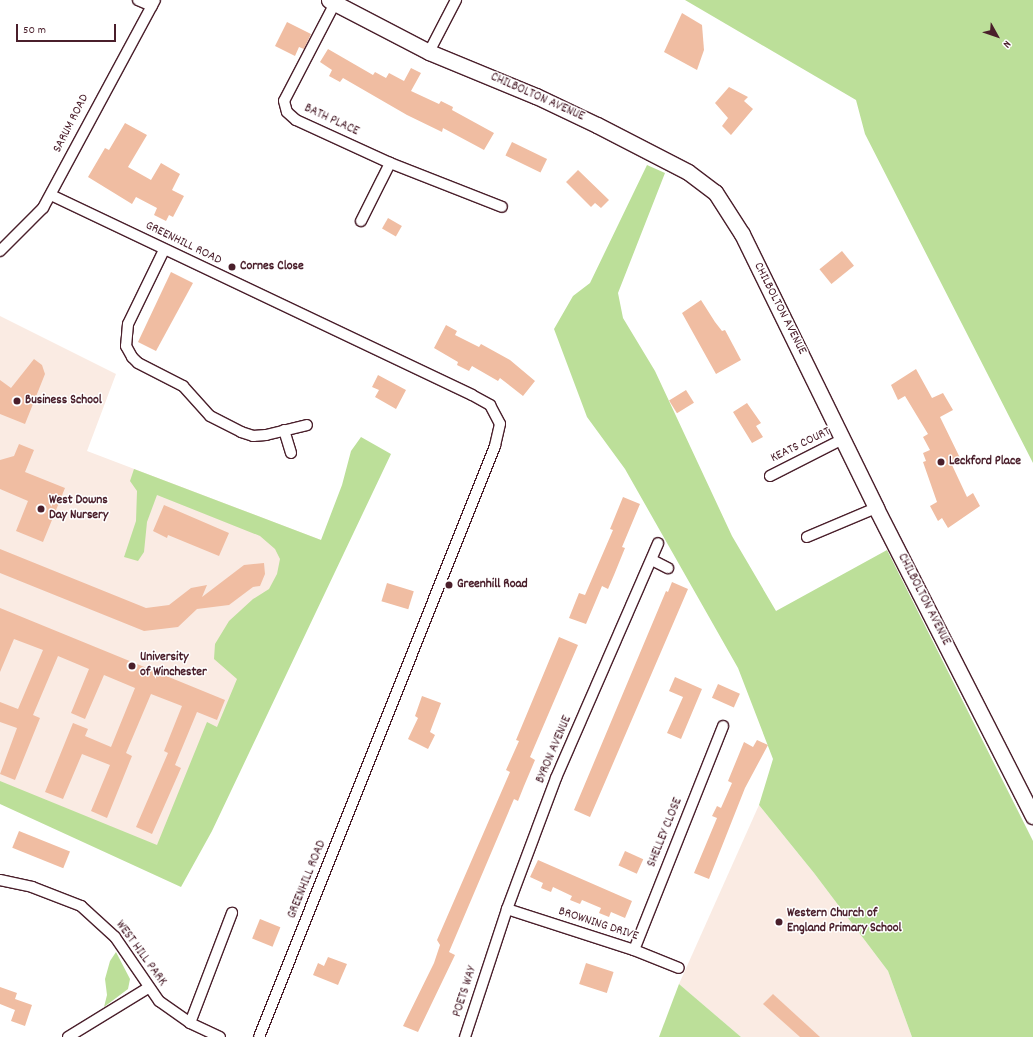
<!DOCTYPE html>
<style>
body{margin:0}
#map{position:relative;width:1033px;height:1037px;overflow:hidden;background:#fff;font-family:Dekko,sans-serif}
div>[style]{position:absolute}
.built>*{inset:0;background:#faebe3}
.green>*{inset:0;background:#bcdf99}
.building>*{inset:0;background:#f0bda2;transform-origin:0 0}
.roads{filter:drop-shadow(1px 0 #4a1f2b) drop-shadow(-1px 0 #4a1f2b) drop-shadow(0 1px #4a1f2b) drop-shadow(0 -1px #4a1f2b)}
.minor>*{height:10px;margin:-5px;padding:0 5px;transform-origin:5px;border-radius:5px;background:#fff}
.secondary>*{height:15px;margin:-7.5px;padding:0 7.5px;transform-origin:7.5px;border-radius:7.5px;background:#fff}
.dots>*{width:11px;height:11px;translate:-50% -50%;box-sizing:border-box;border:2px solid #fff;border-radius:50%}
span{translate:-50% -50%;white-space:nowrap;text-align:center;line-height:1.15;-webkit-text-stroke:3px #fff;paint-order:stroke}
.street-label{font-size:13px;color:#4a1f2b}
.poi-label{font-size:13px;color:#4a1f2b;font-weight:700}
.left{translate:0 -50%;text-align:left}
.north{position:absolute;left:977px;top:16px;width:40px;height:40px;-webkit-text-stroke:3px #fff;paint-order:stroke;rotate:130deg;font-size:11px;font-weight:700;line-height:16px;text-align:center;color:#4a1f2b}
.north::after{content:'';display:block;margin:auto;width:14px;height:18px;background:#4a1f2b;clip-path:polygon(50% 0,100% 100%,50% 72%,0 100%)}
.scale{position:absolute;left:16px;top:24px;width:100px;height:18px;box-sizing:border-box;border:2px solid #4a1f2b;border-top:0;padding-left:5px;font-size:12px;line-height:14px;white-space:nowrap;color:#4a1f2b;-webkit-text-stroke:3px #fff;paint-order:stroke}
</style>
<div id="map">
<div class="built">
<i style="clip-path:polygon(0 316px,116px 374px,87px 451px,321px 540px,172px 872px,0 791px)"></i>
<i style="clip-path:polygon(759px 805px,814px 873px,888px 971px,912px 1037px,741px 1037px,679px 984px)"></i>
</div>
<div class="green">
<i style="clip-path:polygon(685px 0,1033px 0,1033px 463px,865px 134px,856px 100px)"></i>
<i style="clip-path:polygon(647px 165px,665px 173px,618px 293px,623px 318px,655px 371px,732px 536px,776px 611px,887px 550px,1033px 841px,1033px 1037px,912px 1037px,888px 971px,814px 873px,759px 805px,773px 759px,738px 668px,625px 469px,587px 417px,554px 329px,573px 296px,590px 283px)"></i>
<i style="clip-path:polygon(361px 437px,391px 454px,212px 831px,181px 887px,0 804px,0 781px,157px 845px,207px 722px,217px 727px,237px 679px,214px 659px,215px 644px,229px 621px,253px 599px,269px 589px,277px 574px,280px 559px,275px 549px,260px 536px,157px 495px,147px 522px,144px 552px,138px 561px,124px 557px,136px 521px,137px 491px,130px 481px,134px 469px,321px 540px,342px 485px,351px 451px)"></i>
<i style="clip-path:polygon(116px 952px,130px 979px,128px 989px,104px 1007px,107px 995px,105px 979px,110px 961px)"></i>
<i style="clip-path:polygon(679px 984px,741px 1037px,659px 1037px)"></i>
</div>
<div class="building">
<i style="clip-path:polygon(682px 13px,702px 25px,704px 50px,697px 70px,664px 52px)"></i>
<i style="clip-path:polygon(287px 22px,311px 34px,304px 49px,299px 47px,295px 56px,275px 46px)"></i>
<i style="clip-path:polygon(328px 49px,373px 75px,375px 72px,386px 78px,389px 73px,404px 81px,411px 68px,421px 73px,411px 91px,439px 104px,441px 101px,453px 107px,452px 110px,494px 133px,484px 150px,443px 128px,442px 132px,407px 115px,343px 78px,340px 82px,329px 76px,332px 70px,320px 62px)"></i>
<i style="clip-path:polygon(729px 87px,748px 97px,744px 101px,753px 109px,731px 135px,722px 126px,728px 118px,715px 103px)"></i>
<i style="clip-path:polygon(125px 123px,147px 135px,128px 167px,151px 180px,161px 163px,180px 174px,172px 190px,184px 196px,173px 217px,169px 215px,166px 221px,154px 215px,157px 208px,136px 197px,132px 204px,88px 177px,105px 148px,109px 150px)"></i>
<i style="left:512px;top:142px;width:39px;height:15px;rotate:26deg"></i>
<i style="clip-path:polygon(578px 170px,609px 200px,601px 208px,595px 203px,591px 207px,566px 182px)"></i>
<i style="left:388px;top:218px;width:16px;height:12px;rotate:30deg"></i>
<i style="left:842px;top:251px;width:19px;height:29px;rotate:51deg"></i>
<i style="clip-path:polygon(171px 272px,193px 283px,156px 351px,138px 342px)"></i>
<i style="clip-path:polygon(701px 300px,715px 322px,722px 331px,725px 330px,741px 360px,716px 374px,682px 313px)"></i>
<i style="clip-path:polygon(446px 325px,457px 331px,455px 335px,479px 347px,481px 344px,510px 360px,535px 381px,523px 396px,500px 378px,498px 381px,472px 366px,469px 371px,457px 365px,458px 362px,434px 348px)"></i>
<i style="clip-path:polygon(34px 359px,42px 365px,45px 374px,25px 424px,0 414px,0 380px,11px 388px)"></i>
<i style="clip-path:polygon(916px 369px,932px 398px,943px 393px,953px 410px,940px 417px,961px 460px,952px 465px,967px 497px,973px 493px,980px 506px,948px 528px,942px 518px,938px 521px,930px 506px,937px 502px,923px 462px,926px 461px,923px 453px,930px 450px,923px 437px,928px 434px,905px 396px,898px 400px,891px 385px)"></i>
<i style="clip-path:polygon(378px 375px,406px 390px,396px 409px,375px 397px,379px 390px,372px 387px)"></i>
<i style="left:686px;top:390px;width:15px;height:20px;rotate:58deg"></i>
<i style="clip-path:polygon(747px 403px,761px 423px,756px 426px,763px 437px,752px 443px,733px 412px)"></i>
<i style="clip-path:polygon(19px 444px,34px 450px,25px 472px,65px 488px,43px 542px,16px 531px,28px 501px,0 489px,0 460px,14px 456px)"></i>
<i style="clip-path:polygon(623px 497px,640px 504px,622px 547px,625px 548px,614px 575px,608px 589px,602px 586px,586px 624px,569px 618px,579px 593px,585px 595px,613px 530px,610px 529px)"></i>
<i style="clip-path:polygon(164px 505px,229px 533px,219px 556px,168px 535px,167px 538px,153px 531px)"></i>
<i style="clip-path:polygon(0 549px,146px 608px,169px 605px,191px 588px,207px 585px,202px 597px,244px 565px,264px 563px,265px 574px,260px 586px,253px 587px,229px 605px,197px 609px,178px 627px,144px 631px,0 573px)"></i>
<i style="clip-path:polygon(672px 582px,688px 589px,590px 817px,574px 810px,666px 591px,668px 592px)"></i>
<i style="left:387px;top:583px;width:28px;height:19px;rotate:17deg"></i>
<i style="clip-path:polygon(0 608px,225px 700px,217px 720px,197px 712px,175px 765px,181px 768px,152px 834px,136px 827px,168px 753px,164px 751px,182px 706px,151px 694px,126px 753px,132px 756px,107px 818px,91px 811px,110px 765px,82px 754px,63px 799px,45px 792px,73px 723px,88px 729px,85px 736px,111px 747px,135px 688px,104px 675px,85px 719px,71px 713px,89px 669px,58px 656px,33px 715px,40px 718px,15px 780px,0 774px,17px 728px,0 722px,0 702px,18px 709px,43px 650px,14px 639px,0 672px)"></i>
<i style="clip-path:polygon(559px 637px,578px 645px,530px 757px,535px 760px,524px 786px,518px 801px,514px 799px,449px 952px,455px 955px,418px 1032px,403px 1026px,434px 963px,440px 945px,437px 940px,510px 772px,506px 770px,519px 741px,516px 740px)"></i>
<i style="clip-path:polygon(675px 677px,702px 689px,681px 739px,667px 733px,683px 697px,669px 691px)"></i>
<i style="left:718px;top:684px;width:24px;height:15px;rotate:24deg"></i>
<i style="clip-path:polygon(422px 696px,441px 703px,430px 732px,435px 735px,428px 749px,408px 739px,418px 718px,415px 716px)"></i>
<i style="clip-path:polygon(757px 740px,768px 745px,745px 788px,709px 879px,694px 873px,717px 818px,712px 816px,717px 806px,721px 808px,732px 783px,728px 781px,744px 742px,753px 747px)"></i>
<i style="left:19px;top:831px;width:55px;height:18px;rotate:22deg"></i>
<i style="left:625px;top:851px;width:20px;height:16px;rotate:24deg"></i>
<i style="clip-path:polygon(538px 860px,632px 901px,625px 918px,611px 912px,609px 917px,599px 913px,601px 908px,582px 900px,580px 904px,570px 900px,572px 896px,553px 887px,551px 892px,541px 888px,543px 883px,530px 877px)"></i>
<i style="left:260px;top:919px;width:22px;height:21px;rotate:22deg"></i>
<i style="clip-path:polygon(328px 957px,347px 964px,338px 985px,313px 975px,318px 963px,324px 966px)"></i>
<i style="left:586px;top:963px;width:29px;height:22px;rotate:18deg"></i>
<i style="clip-path:polygon(0 987px,17px 993px,15px 999px,32px 1005px,25px 1026px,11px 1021px,15px 1010px,0 1004px)"></i>
<i style="clip-path:polygon(773px 994px,820px 1037px,800px 1037px,763px 1004px)"></i>
</div>
<div class="roads">
<div class="minor">
<i style="left:138px;top:0;width:15px;rotate:23deg"></i>
<i style="left:335px;top:3px;width:110px;rotate:117.5deg"></i>
<i style="left:284px;top:101px;width:11px;rotate:75deg"></i>
<i style="left:287px;top:112px;width:12px;rotate:42deg"></i>
<i style="left:296px;top:120px;width:103px;rotate:24.6deg"></i>
<i style="left:390px;top:163px;width:120px;rotate:21.4deg"></i>
<i style="left:429px;top:52px;width:59px;rotate:-62.6deg"></i>
<i style="left:51px;top:195px;width:466px;rotate:25.4deg"></i>
<i style="left:472px;top:395px;width:21px;rotate:29deg"></i>
<i style="left:490px;top:405px;width:21px;rotate:62deg"></i>
<i style="left:500px;top:424px;width:23px;rotate:103deg"></i>
<i style="left:495px;top:446px;width:636px;rotate:111.77deg"></i>
<i style="left:361px;top:221px;width:65px;rotate:-63.4deg"></i>
<i style="left:164px;top:250px;width:82px;rotate:115.9deg"></i>
<i style="left:128px;top:324px;width:22px;rotate:95deg"></i>
<i style="left:126px;top:346px;width:13px;rotate:61deg"></i>
<i style="left:132px;top:357px;width:8px;rotate:45deg"></i>
<i style="left:138px;top:363px;width:51px;rotate:27.1deg"></i>
<i style="left:183px;top:386px;width:40px;rotate:48deg"></i>
<i style="left:210px;top:416px;width:35px;rotate:27deg"></i>
<i style="left:241px;top:432px;width:13px;rotate:18deg"></i>
<i style="left:253px;top:436px;width:13px;rotate:-4deg"></i>
<i style="left:266px;top:435px;width:42px;rotate:-13.7deg"></i>
<i style="left:0;top:251px;width:61px;rotate:-45deg"></i>
<i style="left:43px;top:208px;width:236px;rotate:-61.7deg"></i>
<i style="left:284px;top:430px;width:24px;rotate:73deg"></i>
<i style="left:770px;top:476px;width:82px;rotate:-26.9deg"></i>
<i style="left:807px;top:537px;width:75px;rotate:-22.8deg"></i>
<i style="left:652px;top:560px;width:18px;rotate:27deg"></i>
<i style="left:0;top:880px;width:33px;rotate:12deg"></i>
<i style="left:32px;top:887px;width:53px;rotate:21.2deg"></i>
<i style="left:81px;top:906px;width:46px;rotate:42.4deg"></i>
<i style="left:115px;top:937px;width:78px;rotate:55.5deg"></i>
<i style="left:159px;top:1001px;width:38px;rotate:35deg"></i>
<i style="left:190px;top:1023px;width:33px;rotate:25deg"></i>
<i style="left:507px;top:909px;width:133px;rotate:17.9deg"></i>
<i style="left:634px;top:950px;width:48px;rotate:21.8deg"></i>
<i style="left:634px;top:950px;width:241px;rotate:-68.3deg"></i>
<i style="left:190px;top:1023px;width:118px;rotate:-69.1deg"></i>
<i style="left:68px;top:1037px;width:94px;rotate:-31.5deg"></i>
<i style="left:465px;top:1037px;width:135px;rotate:-71.8deg"></i>
<i style="left:507px;top:909px;width:140px;rotate:-69.5deg"></i>
<i style="left:556px;top:778px;width:256px;rotate:-66.5deg"></i>
</div>
<div class="secondary">
<i style="left:329px;top:0;width:113px;rotate:27.5deg"></i>
<i style="left:429px;top:52px;width:116px;rotate:22.4deg"></i>
<i style="left:536px;top:96px;width:68px;rotate:25.4deg"></i>
<i style="left:597px;top:125px;width:102px;rotate:27.3deg"></i>
<i style="left:688px;top:172px;width:34px;rotate:37deg"></i>
<i style="left:715px;top:192px;width:50px;rotate:57.3deg"></i>
<i style="left:742px;top:234px;width:305px;rotate:63.9deg"></i>
<i style="left:876px;top:508px;width:346px;rotate:63deg"></i>
</div>
</div>
<div class="dots">
<i style="left:232px;top:267px;background:#4a1f2b"></i>
<i style="left:17px;top:401px;background:#4a1f2b"></i>
<i style="left:941px;top:462px;background:#4a1f2b"></i>
<i style="left:41px;top:509px;background:#4a1f2b"></i>
<i style="left:449px;top:585px;background:#4a1f2b"></i>
<i style="left:132px;top:666px;background:#4a1f2b"></i>
<i style="left:779px;top:922px;background:#4a1f2b"></i>
</div>
<div class="street-label">
<span style="left:537px;top:98px;rotate:24deg">CHILBOLTON AVENUE</span>
<span style="left:331px;top:121px;rotate:25deg">BATH PLACE</span>
<span style="left:72px;top:124px;rotate:-63deg">SARUM ROAD</span>
<span style="left:183px;top:244px;rotate:26deg">GREENHILL ROAD</span>
<span style="left:779px;top:309px;rotate:63deg">CHILBOLTON AVENUE</span>
<span style="left:801px;top:446px;rotate:-26deg">KEATS COURT</span>
<span style="left:923px;top:600px;rotate:63deg">CHILBOLTON AVENUE</span>
<span style="left:555px;top:750px;rotate:-67deg">BYRON AVENUE</span>
<span style="left:666px;top:833px;rotate:-68deg">SHELLEY CLOSE</span>
<span style="left:308px;top:880px;rotate:-68deg">GREENHILL ROAD</span>
<span style="left:598px;top:925px;rotate:18deg">BROWNING DRIVE</span>
<span style="left:140px;top:954px;rotate:54deg">WEST HILL PARK</span>
<span style="left:466px;top:992px;rotate:-72deg">POETS WAY</span>
</div>
<div class="poi-label">
<span class="left" style="left:240px;top:267px">Cornes Close</span>
<span class="left" style="left:25px;top:401px">Business School</span>
<span class="left" style="left:949px;top:462px">Leckford Place</span>
<span class="left" style="left:49px;top:509px">West Downs<br>Day Nursery</span>
<span class="left" style="left:457px;top:585px">Greenhill Road</span>
<span class="left" style="left:140px;top:666px">University<br>of Winchester</span>
<span class="left" style="left:787px;top:922px">Western Church of<br>England Primary School</span>
</div>
<div class="north">N</div>
<div class="scale">50 m</div>
</div>
